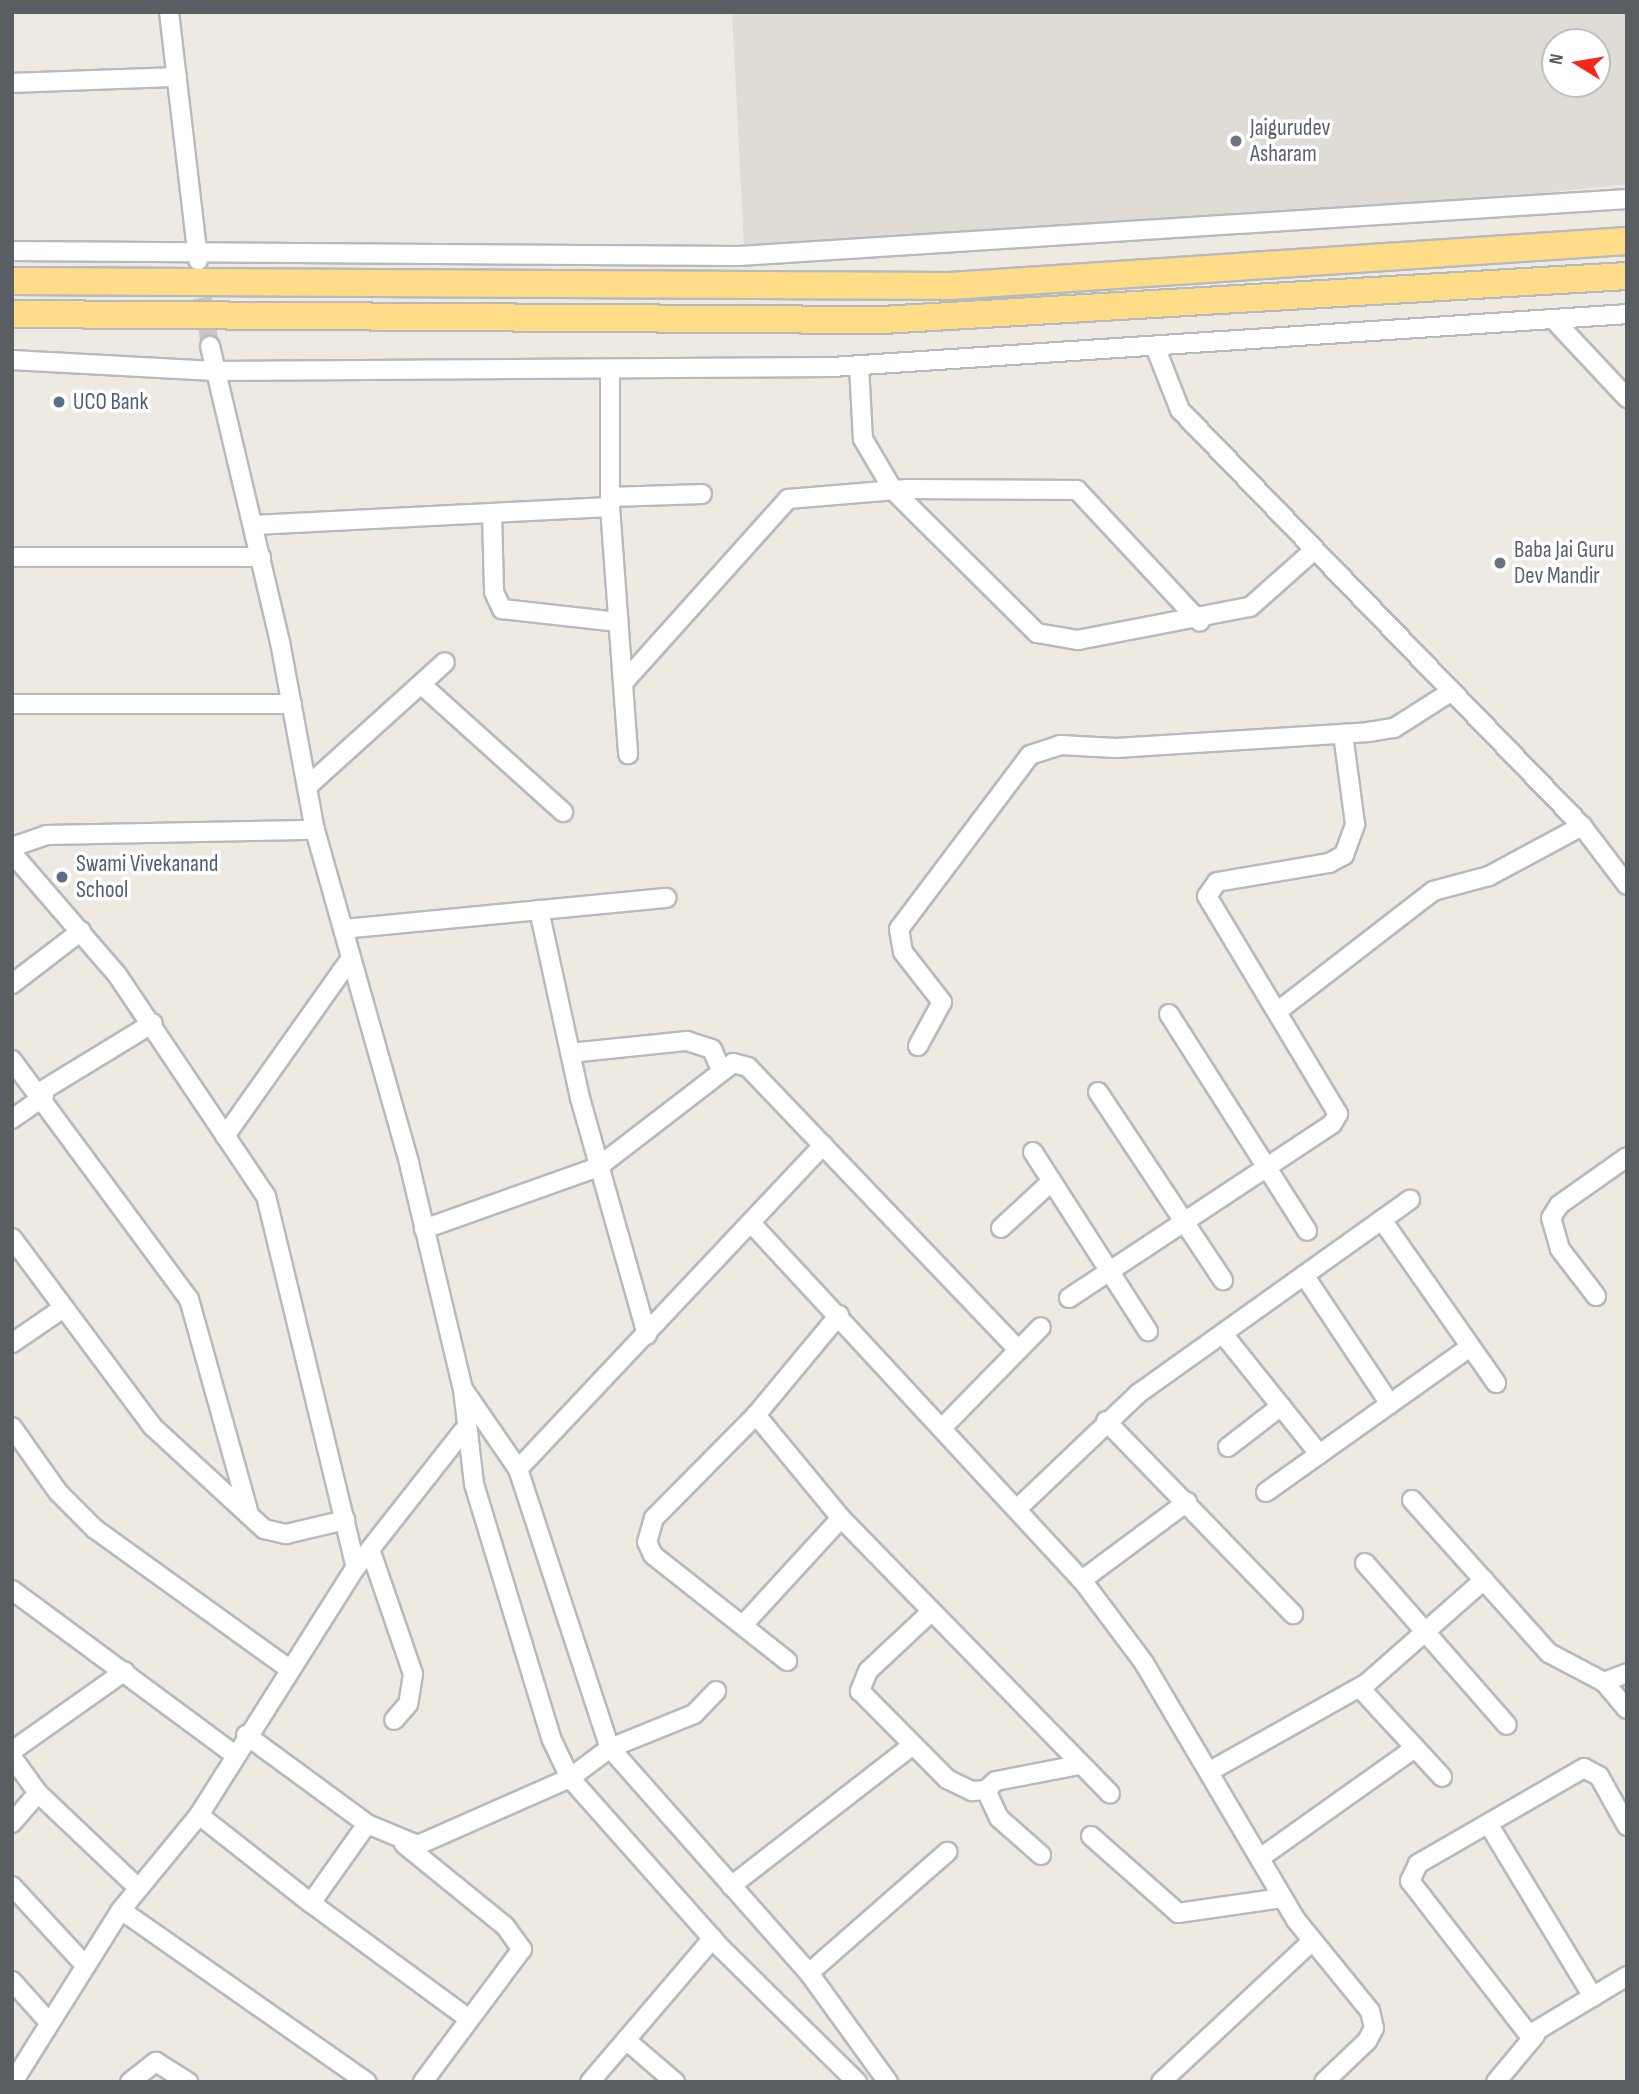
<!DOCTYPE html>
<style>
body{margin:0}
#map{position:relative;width:1639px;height:2094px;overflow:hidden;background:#eeeae1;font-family:"Sofia Sans Condensed",sans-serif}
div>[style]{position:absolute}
.industrial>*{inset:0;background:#dedcd5}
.minor-tunnel>*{height:18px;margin-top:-9px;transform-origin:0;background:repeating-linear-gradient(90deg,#c9c7c2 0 18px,transparent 0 27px)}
.roads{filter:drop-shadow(2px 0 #b6babf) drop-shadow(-2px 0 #b6babf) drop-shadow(0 2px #b6babf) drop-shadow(0 -2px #b6babf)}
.minor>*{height:18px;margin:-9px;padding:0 9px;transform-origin:9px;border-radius:9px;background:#fff}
.highway>*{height:26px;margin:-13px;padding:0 13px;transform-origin:13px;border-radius:13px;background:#ffdc87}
.dots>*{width:19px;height:19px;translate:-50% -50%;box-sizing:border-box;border:4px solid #fff;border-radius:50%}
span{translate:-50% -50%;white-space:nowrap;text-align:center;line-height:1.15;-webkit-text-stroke:7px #fff;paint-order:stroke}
.worship-label{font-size:23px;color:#5b616d}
.left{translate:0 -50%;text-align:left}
.service-label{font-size:23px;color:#4e5e75}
.frame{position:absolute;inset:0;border:14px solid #595e63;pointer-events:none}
.north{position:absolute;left:1541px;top:28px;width:70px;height:70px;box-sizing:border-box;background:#fff;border:2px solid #bdbfc1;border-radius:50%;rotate:281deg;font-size:19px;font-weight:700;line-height:28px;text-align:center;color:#595e63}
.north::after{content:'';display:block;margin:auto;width:24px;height:32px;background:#f6281e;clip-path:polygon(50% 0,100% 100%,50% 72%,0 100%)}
</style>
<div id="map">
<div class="industrial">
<i style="clip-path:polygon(evenodd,732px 12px,1627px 12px,1627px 184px,1332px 216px,744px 247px,732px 12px,1555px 42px,1597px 42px,1597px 84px,1555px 84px,1555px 42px)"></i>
</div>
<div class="minor-tunnel">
<i style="left:199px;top:271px;width:76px;rotate:81.7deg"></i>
</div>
<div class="roads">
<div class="minor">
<i style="left:169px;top:12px;width:250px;rotate:83.3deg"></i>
<i style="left:12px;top:83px;width:165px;rotate:-2.1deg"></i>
<i style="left:12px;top:251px;width:727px;rotate:0.39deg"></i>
<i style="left:739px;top:256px;width:890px;rotate:-3.67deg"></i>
<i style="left:1554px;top:320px;width:107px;rotate:46.9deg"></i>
<i style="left:210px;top:346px;width:304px;rotate:76.7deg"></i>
<i style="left:280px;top:642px;width:191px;rotate:79.5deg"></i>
<i style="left:315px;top:830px;width:346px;rotate:74.2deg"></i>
<i style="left:409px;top:1163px;width:232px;rotate:76.6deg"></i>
<i style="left:463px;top:1389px;width:96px;rotate:83.4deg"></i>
<i style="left:474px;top:1484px;width:265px;rotate:73.1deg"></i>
<i style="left:551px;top:1738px;width:44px;rotate:64.6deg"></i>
<i style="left:570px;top:1778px;width:229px;rotate:48.4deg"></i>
<i style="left:722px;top:1949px;width:190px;rotate:44.6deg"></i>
<i style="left:1156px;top:349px;width:66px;rotate:68.5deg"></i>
<i style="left:1180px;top:410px;width:578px;rotate:45.98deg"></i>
<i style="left:1582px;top:826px;width:74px;rotate:52.7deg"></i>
<i style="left:12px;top:360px;width:203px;rotate:3.1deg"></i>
<i style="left:215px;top:371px;width:617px;rotate:-0.37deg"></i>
<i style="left:832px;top:367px;width:797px;rotate:-3.81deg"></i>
<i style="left:859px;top:366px;width:73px;rotate:86.9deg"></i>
<i style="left:863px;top:439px;width:59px;rotate:59.5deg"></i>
<i style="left:893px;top:490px;width:203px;rotate:44.8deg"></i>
<i style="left:1037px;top:633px;width:42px;rotate:9.7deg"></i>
<i style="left:1078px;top:640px;width:175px;rotate:-10.9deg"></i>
<i style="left:1250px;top:607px;width:84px;rotate:-41.6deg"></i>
<i style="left:610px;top:373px;width:134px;rotate:90deg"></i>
<i style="left:610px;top:507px;width:248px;rotate:85.8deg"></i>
<i style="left:611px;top:497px;width:91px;rotate:-1.9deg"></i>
<i style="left:492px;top:513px;width:79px;rotate:88.5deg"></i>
<i style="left:494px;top:592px;width:19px;rotate:65deg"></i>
<i style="left:502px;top:609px;width:117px;rotate:6.4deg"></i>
<i style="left:253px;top:525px;width:357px;rotate:-2.9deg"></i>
<i style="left:12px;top:557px;width:249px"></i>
<i style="left:623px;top:683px;width:247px;rotate:-48.1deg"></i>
<i style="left:788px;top:499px;width:120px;rotate:-4.8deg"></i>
<i style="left:908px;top:489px;width:169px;rotate:0.3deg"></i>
<i style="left:1077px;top:490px;width:180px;rotate:47deg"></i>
<i style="left:422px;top:685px;width:190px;rotate:42deg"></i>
<i style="left:12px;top:704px;width:280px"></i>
<i style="left:309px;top:785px;width:183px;rotate:-42.1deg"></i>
<i style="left:12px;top:847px;width:36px;rotate:-19deg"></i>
<i style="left:46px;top:835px;width:269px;rotate:-1.1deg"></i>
<i style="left:12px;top:853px;width:162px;rotate:49.2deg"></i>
<i style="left:118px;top:976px;width:265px;rotate:56.1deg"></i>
<i style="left:266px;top:1196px;width:382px;rotate:76.4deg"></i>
<i style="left:539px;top:910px;width:192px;rotate:77.7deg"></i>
<i style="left:580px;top:1098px;width:246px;rotate:74.2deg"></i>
<i style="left:343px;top:929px;width:325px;rotate:-5.5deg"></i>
<i style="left:12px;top:984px;width:87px;rotate:-37.5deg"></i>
<i style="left:1278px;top:1011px;width:196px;rotate:-37.7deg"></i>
<i style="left:1433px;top:891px;width:58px;rotate:-15deg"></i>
<i style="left:1489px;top:876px;width:106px;rotate:-28.3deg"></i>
<i style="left:1169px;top:1014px;width:257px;rotate:57.5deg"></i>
<i style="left:918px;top:1046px;width:50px;rotate:-61.4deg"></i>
<i style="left:942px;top:1002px;width:63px;rotate:-128deg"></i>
<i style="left:903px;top:952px;width:23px;rotate:-100deg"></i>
<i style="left:899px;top:929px;width:218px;rotate:-53deg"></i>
<i style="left:1030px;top:755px;width:32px;rotate:-18deg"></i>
<i style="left:1060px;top:745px;width:56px;rotate:3.1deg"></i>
<i style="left:1116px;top:748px;width:253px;rotate:-3.6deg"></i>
<i style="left:1368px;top:732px;width:26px;rotate:-9deg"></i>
<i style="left:1394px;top:728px;width:65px;rotate:-32.5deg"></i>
<i style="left:570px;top:1053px;width:118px;rotate:-5.9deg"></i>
<i style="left:687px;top:1041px;width:26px;rotate:18deg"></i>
<i style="left:712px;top:1049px;width:21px;rotate:67deg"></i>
<i style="left:12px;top:1060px;width:297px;rotate:53.5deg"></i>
<i style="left:189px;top:1299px;width:219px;rotate:74.4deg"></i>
<i style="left:40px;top:1092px;width:132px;rotate:-31.4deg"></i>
<i style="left:1098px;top:1092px;width:226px;rotate:56.4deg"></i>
<i style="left:12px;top:1119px;width:39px;rotate:-35deg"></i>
<i style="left:225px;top:1136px;width:218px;rotate:-54.7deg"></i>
<i style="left:1033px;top:1152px;width:213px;rotate:57.3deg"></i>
<i style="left:1382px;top:1220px;width:199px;rotate:55deg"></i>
<i style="left:751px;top:1223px;width:487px;rotate:47.2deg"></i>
<i style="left:1082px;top:1580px;width:104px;rotate:53.2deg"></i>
<i style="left:1144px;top:1663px;width:299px;rotate:59.4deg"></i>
<i style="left:1296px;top:1920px;width:117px;rotate:50.9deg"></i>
<i style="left:1370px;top:2011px;width:17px;rotate:77deg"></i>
<i style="left:1374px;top:2028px;width:15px;rotate:118deg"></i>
<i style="left:1367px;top:2041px;width:59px;rotate:136.4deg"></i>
<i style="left:1001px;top:1228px;width:68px;rotate:-42.6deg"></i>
<i style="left:424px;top:1229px;width:185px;rotate:-19.6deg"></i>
<i style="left:598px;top:1167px;width:170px;rotate:-37.6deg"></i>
<i style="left:733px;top:1063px;width:16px;rotate:15deg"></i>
<i style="left:748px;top:1067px;width:391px;rotate:46.3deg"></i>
<i style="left:12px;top:1238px;width:236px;rotate:53.3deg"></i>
<i style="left:153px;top:1427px;width:151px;rotate:42.6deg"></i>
<i style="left:264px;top:1529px;width:23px;rotate:13deg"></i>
<i style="left:286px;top:1534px;width:61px;rotate:-13.3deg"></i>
<i style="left:1304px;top:1275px;width:155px;rotate:56.3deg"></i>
<i style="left:1596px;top:1296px;width:59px;rotate:-127.5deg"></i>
<i style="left:1560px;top:1249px;width:32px;rotate:-106deg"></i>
<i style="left:1551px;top:1218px;width:15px;rotate:-58deg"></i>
<i style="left:1559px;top:1205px;width:83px;rotate:-35.2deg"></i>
<i style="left:1069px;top:1298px;width:315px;rotate:-33.5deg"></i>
<i style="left:1332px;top:1124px;width:12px;rotate:-59deg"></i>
<i style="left:1338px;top:1114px;width:254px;rotate:-121deg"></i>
<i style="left:1207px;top:896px;width:17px;rotate:-54deg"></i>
<i style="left:1217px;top:882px;width:114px;rotate:-9.6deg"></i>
<i style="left:1329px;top:863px;width:17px;rotate:-28deg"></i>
<i style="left:1344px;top:855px;width:33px;rotate:-70deg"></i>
<i style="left:1355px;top:824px;width:91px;rotate:-97.6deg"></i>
<i style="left:1223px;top:1334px;width:154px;rotate:51.3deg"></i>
<i style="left:12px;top:1343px;width:60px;rotate:-34.2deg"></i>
<i style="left:463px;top:1389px;width:97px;rotate:55.5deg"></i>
<i style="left:518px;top:1469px;width:294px;rotate:71.8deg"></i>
<i style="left:610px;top:1748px;width:300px;rotate:48.5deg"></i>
<i style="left:809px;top:1973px;width:135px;rotate:54.1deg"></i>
<i style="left:756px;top:1415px;width:145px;rotate:134.7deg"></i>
<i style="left:654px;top:1518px;width:25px;rotate:106deg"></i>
<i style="left:647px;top:1542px;width:14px;rotate:65deg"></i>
<i style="left:653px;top:1555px;width:171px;rotate:38.3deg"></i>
<i style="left:1106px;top:1421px;width:269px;rotate:45.9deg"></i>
<i style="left:12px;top:1427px;width:80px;rotate:54.7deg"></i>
<i style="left:58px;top:1492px;width:52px;rotate:45deg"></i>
<i style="left:95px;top:1529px;width:239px;rotate:35.8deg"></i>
<i style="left:942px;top:1428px;width:141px;rotate:-45.6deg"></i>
<i style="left:1228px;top:1447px;width:67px;rotate:-37.7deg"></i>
<i style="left:518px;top:1469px;width:445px;rotate:-46.7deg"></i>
<i style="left:1266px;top:1492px;width:250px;rotate:-35.4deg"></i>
<i style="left:1412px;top:1500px;width:205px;rotate:48.2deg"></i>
<i style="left:1549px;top:1653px;width:62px;rotate:27.8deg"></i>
<i style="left:1604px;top:1682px;width:35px;rotate:50deg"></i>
<i style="left:1017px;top:1509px;width:168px;rotate:-43.6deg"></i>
<i style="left:1139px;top:1393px;width:333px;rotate:-35.5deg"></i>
<i style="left:841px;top:1518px;width:385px;rotate:45.7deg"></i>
<i style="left:371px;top:1552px;width:129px;rotate:71deg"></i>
<i style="left:413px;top:1674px;width:30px;rotate:99deg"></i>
<i style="left:408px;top:1704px;width:21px;rotate:131deg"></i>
<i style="left:1365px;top:1563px;width:215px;rotate:48.8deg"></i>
<i style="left:1082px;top:1580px;width:131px;rotate:-36.6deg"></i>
<i style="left:12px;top:1590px;width:277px;rotate:36.5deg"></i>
<i style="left:931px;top:1612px;width:86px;rotate:136.9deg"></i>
<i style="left:868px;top:1671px;width:22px;rotate:112deg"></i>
<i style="left:860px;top:1691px;width:124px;rotate:45.3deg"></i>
<i style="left:947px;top:1779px;width:28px;rotate:26deg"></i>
<i style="left:972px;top:1791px;width:14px;rotate:-4deg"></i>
<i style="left:743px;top:1625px;width:145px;rotate:-47.5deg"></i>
<i style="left:841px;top:1518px;width:134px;rotate:-129.5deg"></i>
<i style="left:756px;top:1415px;width:130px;rotate:-50.3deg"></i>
<i style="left:1604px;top:1682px;width:25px;rotate:-21deg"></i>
<i style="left:1360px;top:1688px;width:121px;rotate:47.3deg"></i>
<i style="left:246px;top:1735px;width:150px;rotate:36.3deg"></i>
<i style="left:367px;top:1824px;width:55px;rotate:22.4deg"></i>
<i style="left:418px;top:1845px;width:166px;rotate:-23.8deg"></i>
<i style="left:570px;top:1778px;width:50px;rotate:-36.9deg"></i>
<i style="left:610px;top:1748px;width:91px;rotate:-22deg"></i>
<i style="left:694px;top:1714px;width:32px;rotate:-46deg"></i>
<i style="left:12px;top:1751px;width:138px;rotate:-35.3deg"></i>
<i style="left:12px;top:1757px;width:44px;rotate:54.2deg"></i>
<i style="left:38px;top:1793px;width:40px;rotate:131deg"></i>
<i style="left:1212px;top:1770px;width:178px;rotate:-29.3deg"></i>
<i style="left:1367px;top:1683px;width:156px;rotate:-41.4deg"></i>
<i style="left:38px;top:1793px;width:138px;rotate:43.5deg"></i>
<i style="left:199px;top:1815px;width:142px;rotate:38.2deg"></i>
<i style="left:367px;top:1824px;width:97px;rotate:125.3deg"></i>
<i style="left:311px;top:1903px;width:196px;rotate:36.3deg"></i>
<i style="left:1489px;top:1825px;width:201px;rotate:58.8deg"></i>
<i style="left:1627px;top:1826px;width:57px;rotate:-119.2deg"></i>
<i style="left:1599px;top:1776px;width:17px;rotate:-152deg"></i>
<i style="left:1584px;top:1768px;width:192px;rotate:150deg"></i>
<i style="left:1418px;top:1864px;width:19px;rotate:115deg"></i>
<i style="left:1410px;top:1881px;width:195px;rotate:52.3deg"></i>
<i style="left:1529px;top:2035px;width:114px;rotate:-31deg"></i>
<i style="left:1091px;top:1836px;width:116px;rotate:41.5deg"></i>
<i style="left:1178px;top:1913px;width:105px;rotate:-8.2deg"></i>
<i style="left:404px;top:1844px;width:130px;rotate:39.1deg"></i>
<i style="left:505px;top:1926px;width:29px;rotate:54deg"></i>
<i style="left:522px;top:1949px;width:166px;rotate:126.7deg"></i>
<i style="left:1041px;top:1855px;width:56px;rotate:-138.6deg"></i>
<i style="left:999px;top:1818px;width:31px;rotate:-115deg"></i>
<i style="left:986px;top:1790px;width:13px;rotate:-42deg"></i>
<i style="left:996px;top:1781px;width:85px;rotate:-10.9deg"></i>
<i style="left:1260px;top:1858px;width:190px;rotate:-35.4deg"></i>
<i style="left:12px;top:1886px;width:106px;rotate:47.3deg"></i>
<i style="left:731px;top:1886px;width:227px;rotate:-37.8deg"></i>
<i style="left:121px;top:1910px;width:300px;rotate:35deg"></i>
<i style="left:809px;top:1973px;width:184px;rotate:-41.2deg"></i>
<i style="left:12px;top:1981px;width:52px;rotate:48.1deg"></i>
<i style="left:626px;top:2040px;width:65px;rotate:40.6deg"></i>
<i style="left:13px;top:2082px;width:203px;rotate:-57.9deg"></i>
<i style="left:121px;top:1910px;width:123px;rotate:-50.6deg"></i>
<i style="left:199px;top:1815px;width:294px;rotate:-57.7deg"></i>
<i style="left:356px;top:1567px;width:173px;rotate:-51.8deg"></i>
<i style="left:130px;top:2082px;width:33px;rotate:-38deg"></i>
<i style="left:156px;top:2062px;width:38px;rotate:32deg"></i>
<i style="left:590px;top:2082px;width:189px;rotate:-49.5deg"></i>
<i style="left:1161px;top:2082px;width:205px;rotate:-43deg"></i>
<i style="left:1496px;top:2082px;width:62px;rotate:-50.2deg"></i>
</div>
<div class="highway">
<i style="left:12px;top:281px;width:938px;rotate:0.31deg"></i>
<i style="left:950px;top:286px;width:678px;rotate:-3.8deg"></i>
<i style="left:12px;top:314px;width:870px;rotate:0.4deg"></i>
<i style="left:882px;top:320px;width:746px;rotate:-3.38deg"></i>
</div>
</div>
<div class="dots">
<i style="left:1236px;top:141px;background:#6b7280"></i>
<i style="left:59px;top:402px;background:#5c6f8a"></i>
<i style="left:1500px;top:563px;background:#6b7280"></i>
<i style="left:62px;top:877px;background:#5c6f8a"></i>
</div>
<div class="worship-label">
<span class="left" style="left:1250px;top:141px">Jaigurudev<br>Asharam</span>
<span class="left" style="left:1514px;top:563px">Baba Jai Guru<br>Dev Mandir</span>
</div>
<div class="service-label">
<span class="left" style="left:73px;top:402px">UCO Bank</span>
<span class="left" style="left:76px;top:877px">Swami Vivekanand<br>School</span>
</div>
<div class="frame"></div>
<div class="north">N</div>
</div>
